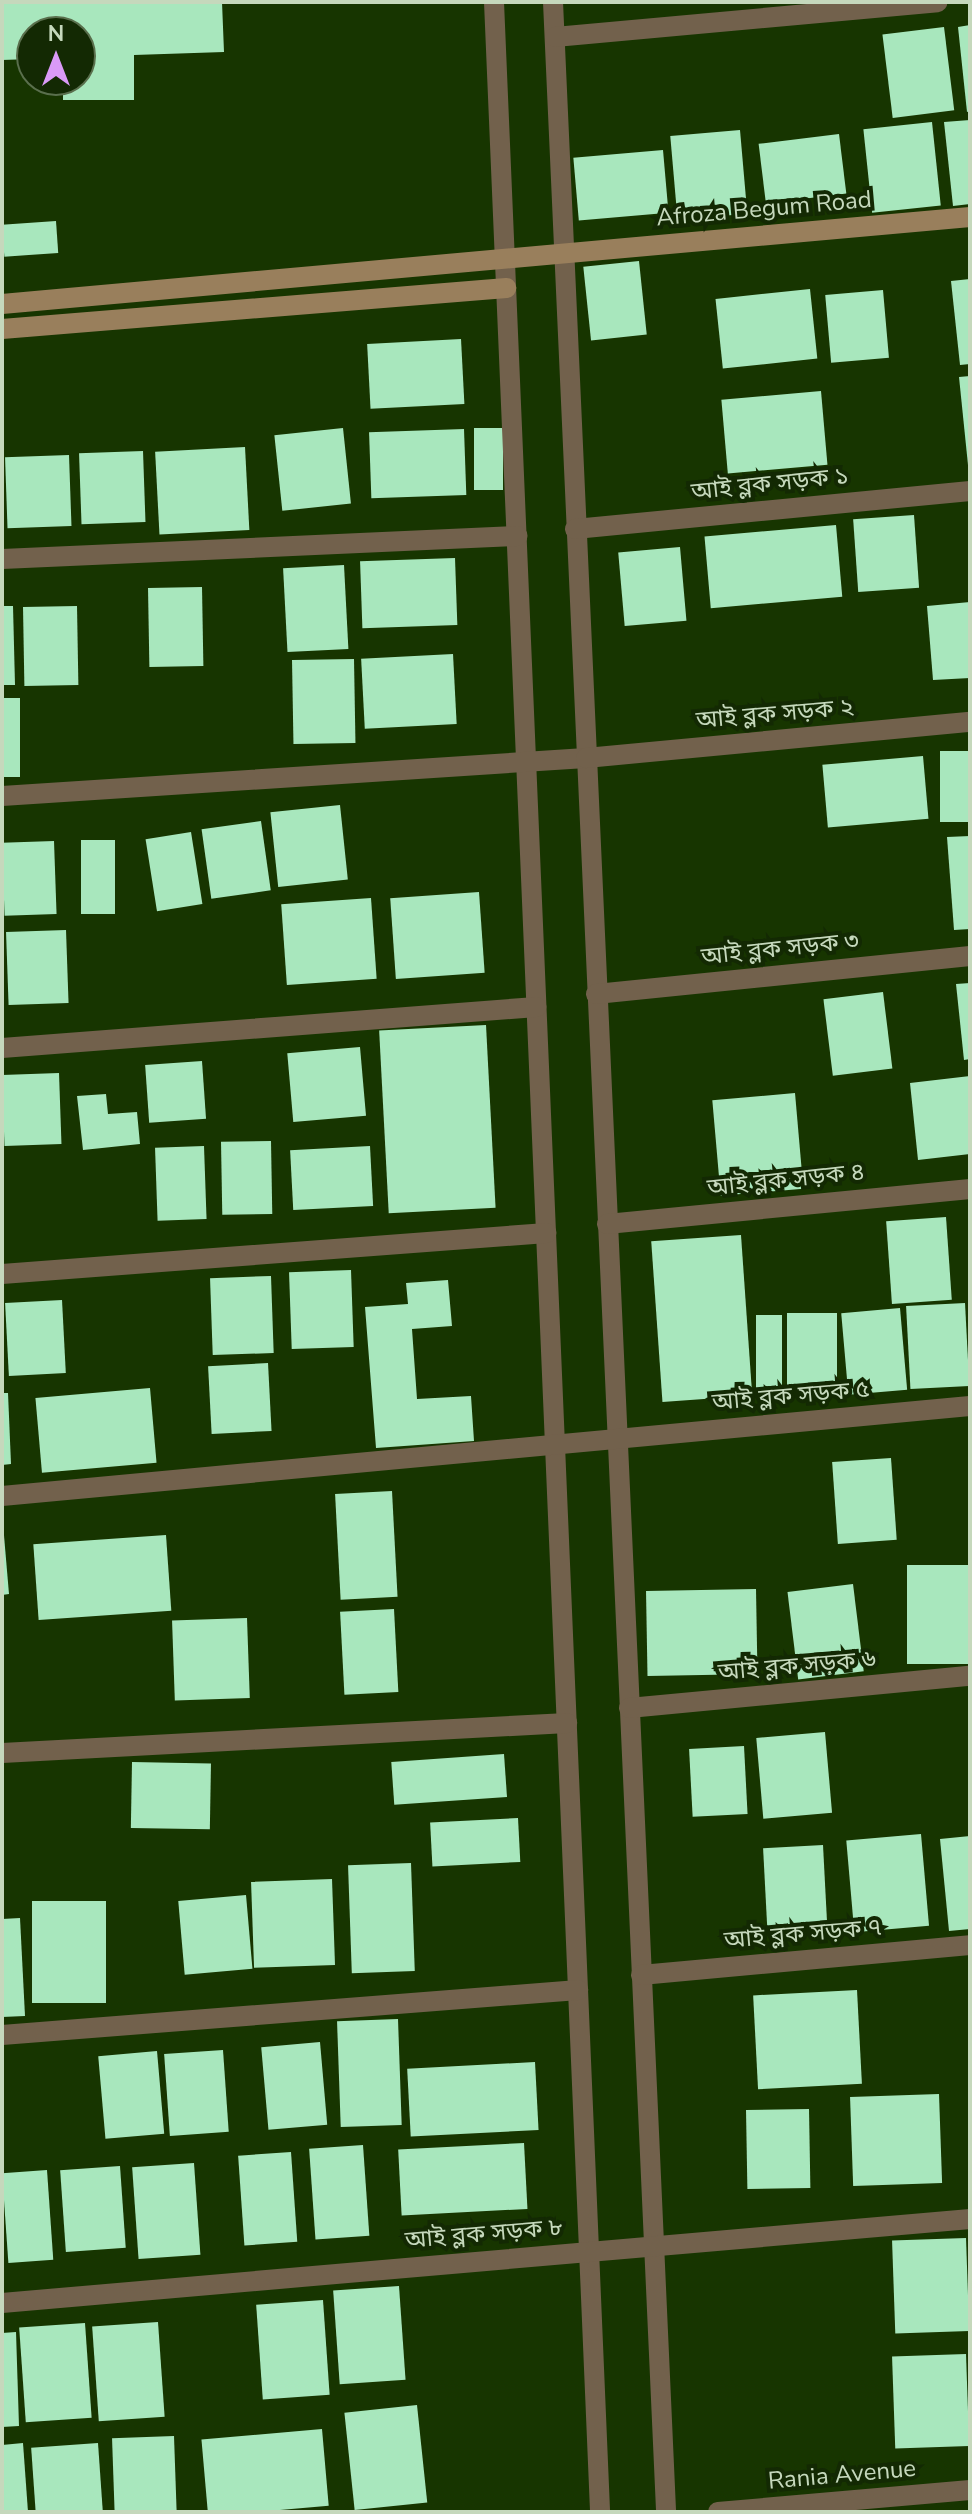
<!DOCTYPE html>
<meta charset="utf-8">
<style>
body{margin:0}
#map{position:relative;width:972px;height:2514px;overflow:hidden;background:#173500;font-family:"Nunito Sans","Noto Sans Bengali",sans-serif}
div>[style]{position:absolute}
.building>*{inset:0;background:#a8e7bd;transform-origin:0 0}
.street>*{height:20px;margin:-10px;padding:0 10px;transform-origin:10px;border-radius:10px;background:#72614c}
.secondary>*{height:20px;margin:-10px;padding:0 10px;transform-origin:10px;border-radius:10px;background:#997f5c}
span{translate:-50% -50%;white-space:nowrap;text-align:center;line-height:1.15;-webkit-text-stroke:8px #132903;paint-order:stroke}
.street-label{font-size:24px;color:#c5d8bc}
.frame{position:absolute;inset:0;border:4px solid #c5d8bc;pointer-events:none}
.north{position:absolute;left:16px;top:16px;width:80px;height:80px;box-sizing:border-box;background:#132903;border:2px solid #5a6f4d;border-radius:50%;rotate:0deg;font-size:22px;font-weight:700;line-height:32px;text-align:center;color:#c5d8bc}
.north::after{content:'';display:block;margin:auto;width:28px;height:36px;background:#da9af7;clip-path:polygon(50% 0,100% 100%,50% 72%,0 100%)}
</style>
<div id="map">
<div class="building">
<i style="clip-path:polygon(2px 2px,222px 2px,224px 52px,134px 55px,134px 100px,63px 100px,63px 80px,80px 80px,80px 32px,32px 32px,32px 59px,2px 60px)"></i>
<i style="clip-path:polygon(970px 25px,970px 111px,967px 112px,958px 27px)"></i>
<i style="left:944px;top:27px;width:84px;height:62px;rotate:83deg"></i>
<i style="clip-path:polygon(970px 120px,970px 204px,953px 206px,944px 122px)"></i>
<i style="left:932px;top:122px;width:84px;height:69px;rotate:84deg"></i>
<i style="left:740px;top:130px;width:84px;height:70px;rotate:85deg"></i>
<i style="left:839px;top:134px;width:60px;height:81px;rotate:83deg"></i>
<i style="left:663px;top:150px;width:63px;height:90px;rotate:85deg"></i>
<i style="left:56px;top:221px;width:32px;height:54px;rotate:86deg"></i>
<i style="left:639px;top:261px;width:74px;height:56px;rotate:84deg"></i>
<i style="clip-path:polygon(970px 279px,970px 364px,960px 365px,951px 281px)"></i>
<i style="left:810px;top:289px;width:70px;height:95px;rotate:84deg"></i>
<i style="left:883px;top:290px;width:68px;height:58px;rotate:85deg"></i>
<i style="left:461px;top:339px;width:65px;height:94px;rotate:87deg"></i>
<i style="clip-path:polygon(970px 376px,970px 465px,968px 465px,959px 377px)"></i>
<i style="left:821px;top:391px;width:74px;height:100px;rotate:85deg"></i>
<i style="left:343px;top:428px;width:76px;height:69px;rotate:84deg"></i>
<i style="left:474px;top:428px;width:29px;height:62px"></i>
<i style="left:464px;top:429px;width:66px;height:95px;rotate:88deg"></i>
<i style="left:245px;top:447px;width:83px;height:90px;rotate:87deg"></i>
<i style="left:143px;top:451px;width:71px;height:64px;rotate:88deg"></i>
<i style="left:69px;top:455px;width:71px;height:64px;rotate:88deg"></i>
<i style="left:914px;top:515px;width:73px;height:61px;rotate:86deg"></i>
<i style="left:836px;top:525px;width:72px;height:132px;rotate:85deg"></i>
<i style="left:680px;top:547px;width:74px;height:62px;rotate:85deg"></i>
<i style="left:455px;top:558px;width:67px;height:95px;rotate:88deg"></i>
<i style="left:344px;top:565px;width:84px;height:61px;rotate:87deg"></i>
<i style="left:202px;top:587px;width:79px;height:54px;rotate:89deg"></i>
<i style="clip-path:polygon(970px 602px,970px 678px,933px 680px,927px 606px)"></i>
<i style="clip-path:polygon(2px 606px,13px 606px,15px 685px,2px 685px)"></i>
<i style="left:77px;top:606px;width:79px;height:54px;rotate:89deg"></i>
<i style="left:453px;top:654px;width:70px;height:92px;rotate:87deg"></i>
<i style="left:354px;top:659px;width:84px;height:62px;rotate:89deg"></i>
<i style="left:2px;top:698px;width:18px;height:79px"></i>
<i style="left:970px;top:751px;width:71px;height:30px;rotate:90deg"></i>
<i style="left:923px;top:756px;width:63px;height:101px;rotate:85deg"></i>
<i style="left:340px;top:805px;width:75px;height:70px;rotate:84deg"></i>
<i style="left:261px;top:821px;width:70px;height:60px;rotate:82deg"></i>
<i style="left:191px;top:832px;width:73px;height:46px;rotate:81deg"></i>
<i style="clip-path:polygon(970px 836px,970px 929px,954px 930px,947px 837px)"></i>
<i style="left:81px;top:840px;width:34px;height:74px"></i>
<i style="left:54px;top:841px;width:73px;height:52px;rotate:88deg"></i>
<i style="left:479px;top:892px;width:81px;height:89px;rotate:86deg"></i>
<i style="left:371px;top:898px;width:81px;height:90px;rotate:86deg"></i>
<i style="left:66px;top:930px;width:73px;height:60px;rotate:88deg"></i>
<i style="clip-path:polygon(970px 983px,970px 1059px,964px 1060px,956px 984px)"></i>
<i style="left:883px;top:992px;width:77px;height:60px;rotate:83deg"></i>
<i style="left:486px;top:1025px;width:183px;height:107px;rotate:87deg"></i>
<i style="left:360px;top:1047px;width:69px;height:73px;rotate:85deg"></i>
<i style="left:202px;top:1061px;width:58px;height:57px;rotate:86deg"></i>
<i style="left:59px;top:1073px;width:71px;height:57px;rotate:88deg"></i>
<i style="clip-path:polygon(970px 1076px,970px 1154px,918px 1160px,910px 1083px)"></i>
<i style="left:795px;top:1093px;width:96px;height:83px;rotate:85deg"></i>
<i style="clip-path:polygon(106px 1094px,108px 1114px,137px 1112px,140px 1144px,83px 1150px,77px 1096px)"></i>
<i style="left:271px;top:1141px;width:73px;height:50px;rotate:89deg"></i>
<i style="left:204px;top:1146px;width:73px;height:49px;rotate:88deg"></i>
<i style="left:370px;top:1146px;width:60px;height:80px;rotate:87deg"></i>
<i style="left:946px;top:1217px;width:83px;height:60px;rotate:86deg"></i>
<i style="left:741px;top:1235px;width:161px;height:90px;rotate:86deg"></i>
<i style="left:351px;top:1270px;width:77px;height:62px;rotate:88deg"></i>
<i style="left:271px;top:1276px;width:77px;height:61px;rotate:88deg"></i>
<i style="clip-path:polygon(448px 1280px,452px 1326px,412px 1329px,417px 1399px,471px 1396px,474px 1441px,376px 1448px,365px 1307px,408px 1304px,406px 1283px)"></i>
<i style="left:62px;top:1300px;width:73px;height:57px;rotate:87deg"></i>
<i style="left:965px;top:1303px;width:83px;height:59px;rotate:87deg"></i>
<i style="left:900px;top:1308px;width:82px;height:59px;rotate:85deg"></i>
<i style="left:787px;top:1313px;width:50px;height:78px"></i>
<i style="left:756px;top:1315px;width:26px;height:79px"></i>
<i style="left:268px;top:1363px;width:68px;height:60px;rotate:87deg"></i>
<i style="left:150px;top:1388px;width:75px;height:115px;rotate:85deg"></i>
<i style="clip-path:polygon(2px 1393px,8px 1393px,11px 1464px,2px 1465px)"></i>
<i style="left:891px;top:1458px;width:82px;height:59px;rotate:86deg"></i>
<i style="left:392px;top:1491px;width:106px;height:57px;rotate:87deg"></i>
<i style="clip-path:polygon(2px 1512px,9px 1594px,2px 1595px)"></i>
<i style="left:166px;top:1535px;width:76px;height:133px;rotate:86deg"></i>
<i style="left:970px;top:1565px;width:99px;height:63px;rotate:90deg"></i>
<i style="left:853px;top:1584px;width:88px;height:66px;rotate:83deg"></i>
<i style="left:756px;top:1589px;width:85px;height:110px;rotate:89deg"></i>
<i style="left:394px;top:1609px;width:83px;height:54px;rotate:87deg"></i>
<i style="left:247px;top:1618px;width:80px;height:75px;rotate:88deg"></i>
<i style="left:825px;top:1732px;width:81px;height:69px;rotate:85deg"></i>
<i style="left:744px;top:1746px;width:68px;height:55px;rotate:87deg"></i>
<i style="left:504px;top:1754px;width:43px;height:113px;rotate:86deg"></i>
<i style="left:132px;top:1762px;width:79px;height:66px;rotate:1deg"></i>
<i style="left:518px;top:1818px;width:44px;height:88px;rotate:87deg"></i>
<i style="left:921px;top:1834px;width:92px;height:75px;rotate:85deg"></i>
<i style="clip-path:polygon(970px 1836px,970px 1929px,949px 1931px,940px 1839px)"></i>
<i style="left:823px;top:1845px;width:84px;height:60px;rotate:87deg"></i>
<i style="left:411px;top:1863px;width:108px;height:63px;rotate:88deg"></i>
<i style="left:332px;top:1879px;width:86px;height:81px;rotate:88deg"></i>
<i style="left:246px;top:1895px;width:74px;height:68px;rotate:85deg"></i>
<i style="left:32px;top:1901px;width:74px;height:102px"></i>
<i style="clip-path:polygon(20px 1918px,25px 2016px,2px 2017px,2px 1919px)"></i>
<i style="left:857px;top:1990px;width:94px;height:104px;rotate:87deg"></i>
<i style="left:398px;top:2019px;width:106px;height:61px;rotate:88deg"></i>
<i style="left:320px;top:2042px;width:83px;height:59px;rotate:85deg"></i>
<i style="left:223px;top:2050px;width:82px;height:59px;rotate:86deg"></i>
<i style="left:157px;top:2051px;width:83px;height:59px;rotate:85deg"></i>
<i style="left:535px;top:2062px;width:68px;height:128px;rotate:87deg"></i>
<i style="left:939px;top:2094px;width:89px;height:89px;rotate:88deg"></i>
<i style="left:809px;top:2109px;width:79px;height:63px;rotate:89deg"></i>
<i style="left:524px;top:2143px;width:66px;height:126px;rotate:87deg"></i>
<i style="left:363px;top:2145px;width:91px;height:54px;rotate:86deg"></i>
<i style="left:291px;top:2152px;width:90px;height:53px;rotate:86deg"></i>
<i style="left:194px;top:2163px;width:92px;height:62px;rotate:86deg"></i>
<i style="left:120px;top:2166px;width:82px;height:60px;rotate:86deg"></i>
<i style="left:47px;top:2170px;width:90px;height:45px;rotate:86deg"></i>
<i style="left:966px;top:2238px;width:93px;height:74px;rotate:88deg"></i>
<i style="left:399px;top:2286px;width:94px;height:66px;rotate:86deg"></i>
<i style="left:323px;top:2300px;width:95px;height:67px;rotate:86deg"></i>
<i style="left:158px;top:2322px;width:95px;height:66px;rotate:86deg"></i>
<i style="left:85px;top:2323px;width:95px;height:66px;rotate:86deg"></i>
<i style="clip-path:polygon(16px 2332px,19px 2426px,2px 2427px,2px 2333px)"></i>
<i style="left:966px;top:2354px;width:92px;height:74px;rotate:88deg"></i>
<i style="left:417px;top:2405px;width:98px;height:73px;rotate:84deg"></i>
<i style="left:322px;top:2429px;width:77px;height:121px;rotate:85deg"></i>
<i style="left:174px;top:2436px;width:76px;height:62px;rotate:88deg"></i>
<i style="clip-path:polygon(23px 2443px,28px 2512px,2px 2512px,2px 2445px)"></i>
<i style="left:98px;top:2443px;width:69px;height:67px;rotate:86deg"></i>
</div>
<div class="street">
<i style="left:494px;top:2px;width:2512px;rotate:87.58deg"></i>
<i style="left:553px;top:2px;width:2513px;rotate:87.42deg"></i>
<i style="left:555px;top:37px;width:384px;rotate:-5.2deg"></i>
<i style="left:575px;top:529px;width:397px;rotate:-5.5deg"></i>
<i style="left:2px;top:559px;width:516px;rotate:-2.56deg"></i>
<i style="left:2px;top:796px;width:585px;rotate:-3.72deg"></i>
<i style="left:586px;top:758px;width:386px;rotate:-5.4deg"></i>
<i style="left:596px;top:994px;width:376px;rotate:-5.8deg"></i>
<i style="left:2px;top:1048px;width:536px;rotate:-4.39deg"></i>
<i style="left:607px;top:1224px;width:365px;rotate:-5.5deg"></i>
<i style="left:2px;top:1274px;width:546px;rotate:-4.31deg"></i>
<i style="left:2px;top:1496px;width:972px;rotate:-5.31deg"></i>
<i style="left:629px;top:1708px;width:342px;rotate:-5.4deg"></i>
<i style="left:2px;top:1753px;width:566px;rotate:-3.04deg"></i>
<i style="left:641px;top:1975px;width:330px;rotate:-5.2deg"></i>
<i style="left:2px;top:2035px;width:578px;rotate:-4.47deg"></i>
<i style="left:2px;top:2303px;width:972px;rotate:-4.96deg"></i>
<i style="left:718px;top:2512px;width:253px;rotate:-5deg"></i>
</div>
<div class="secondary">
<i style="left:2px;top:304px;width:972px;rotate:-5.14deg"></i>
<i style="left:2px;top:329px;width:506px;rotate:-4.65deg"></i>
</div>
<div class="street-label">
<span style="left:764px;top:209px;rotate:-5deg">Afroza Begum Road</span>
<span style="left:770px;top:484px;rotate:-6deg">আই ব্লক সড়ক ১</span>
<span style="left:775px;top:714px;rotate:-5deg">আই ব্লক সড়ক ২</span>
<span style="left:780px;top:949px;rotate:-6deg">আই ব্লক সড়ক ৩</span>
<span style="left:786px;top:1180px;rotate:-6deg">আই ব্লক সড়ক ৪</span>
<span style="left:791px;top:1396px;rotate:-5deg">আই ব্লক সড়ক ৫</span>
<span style="left:797px;top:1666px;rotate:-5deg">আই ব্লক সড়ক ৬</span>
<span style="left:803px;top:1934px;rotate:-5deg">আই ব্লক সড়ক ৭</span>
<span style="left:484px;top:2234px;rotate:-5deg">আই ব্লক সড়ক ৮</span>
<span style="left:842px;top:2475px;rotate:-5deg">Rania Avenue</span>
</div>
<div class="frame"></div>
<div class="north">N</div>
</div>
